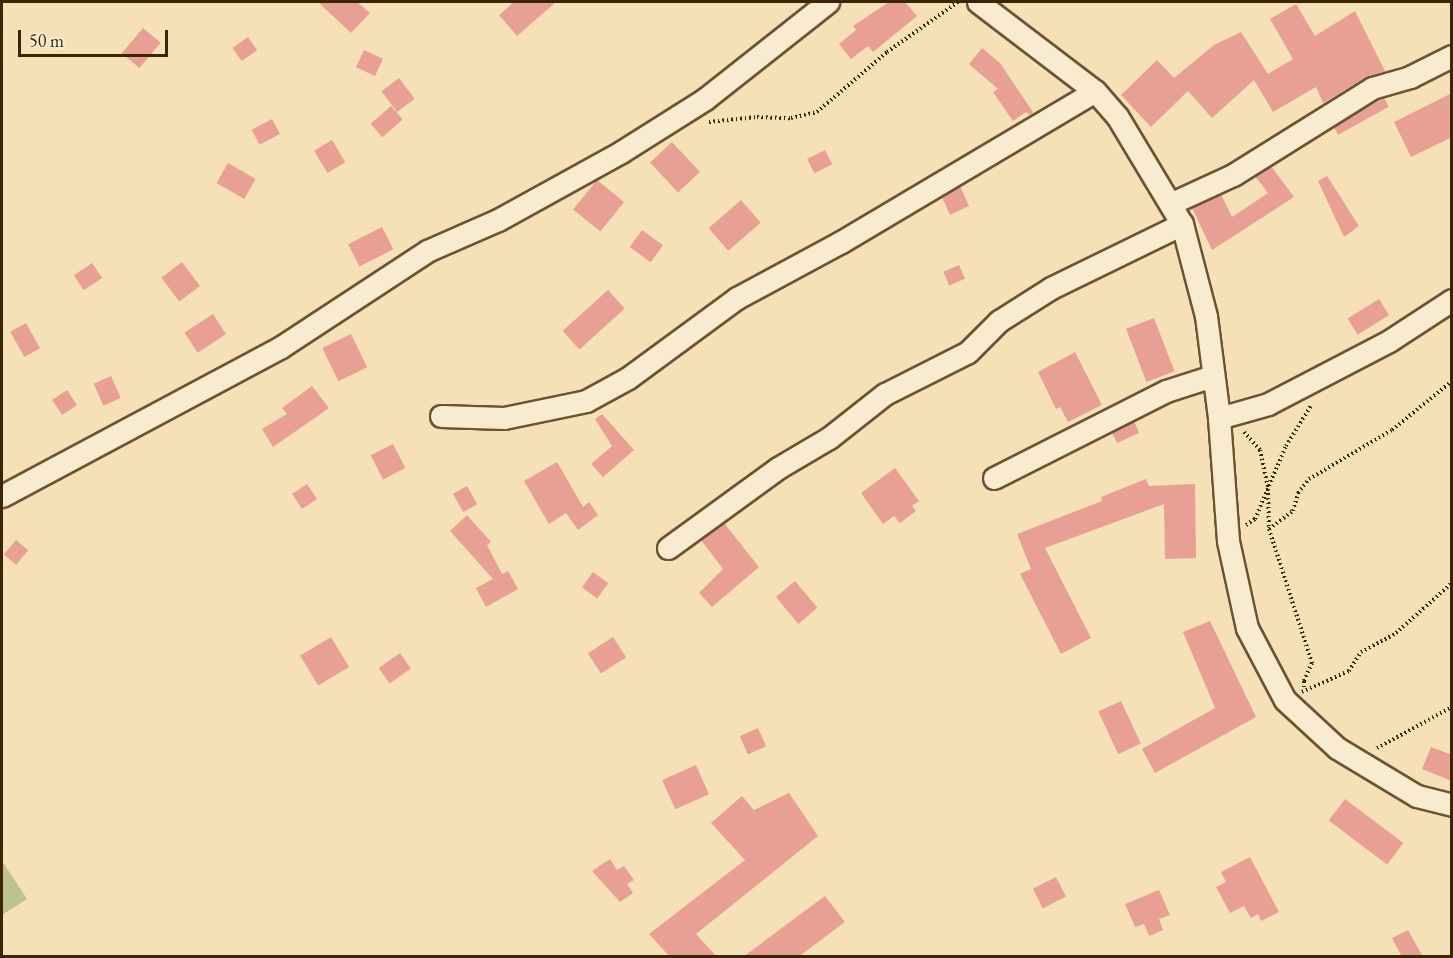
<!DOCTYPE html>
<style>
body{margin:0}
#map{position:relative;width:1453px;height:958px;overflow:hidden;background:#f6e0b7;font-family:"EB Garamond",serif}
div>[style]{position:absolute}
.green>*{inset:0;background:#bdc28e}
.building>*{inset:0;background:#e9a094;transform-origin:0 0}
.path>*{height:4px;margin-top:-2px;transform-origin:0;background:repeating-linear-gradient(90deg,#3b2506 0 1.5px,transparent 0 4.5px)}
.roads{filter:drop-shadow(2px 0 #6a5432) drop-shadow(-2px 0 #6a5432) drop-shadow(0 2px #6a5432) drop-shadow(0 -2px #6a5432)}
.minor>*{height:21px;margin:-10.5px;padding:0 10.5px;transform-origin:10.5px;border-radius:10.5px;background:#f9ebd0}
span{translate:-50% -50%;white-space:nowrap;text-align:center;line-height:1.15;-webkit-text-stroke:5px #f9ebd0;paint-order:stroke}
.frame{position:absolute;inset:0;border:3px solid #3b2506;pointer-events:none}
.scale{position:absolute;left:18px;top:30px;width:150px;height:27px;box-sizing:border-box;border:3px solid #3b2506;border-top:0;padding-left:8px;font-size:18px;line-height:21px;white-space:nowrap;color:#3b2506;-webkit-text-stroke:4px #f9ebd0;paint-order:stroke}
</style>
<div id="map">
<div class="green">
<i style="clip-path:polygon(2px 861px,27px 899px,2px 915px)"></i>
</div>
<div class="building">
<i style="clip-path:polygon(318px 2px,357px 2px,370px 13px,351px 33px)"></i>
<i style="clip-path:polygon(514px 2px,556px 2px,517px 36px,499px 15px)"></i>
<i style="clip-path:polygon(889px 2px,905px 2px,917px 16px,873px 52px,868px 46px,851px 59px,839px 44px,856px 30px,853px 26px)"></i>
<i style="clip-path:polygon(1296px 4px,1315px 36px,1355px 11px,1385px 71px,1366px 77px,1323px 103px,1316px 87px,1273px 112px,1254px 80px,1212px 118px,1188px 91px,1151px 127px,1121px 95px,1157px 60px,1174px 78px,1214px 45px,1241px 32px,1268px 74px,1293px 59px,1270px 19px)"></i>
<i style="left:143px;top:28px;width:23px;height:33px;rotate:40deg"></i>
<i style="left:248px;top:37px;width:16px;height:19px;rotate:55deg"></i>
<i style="clip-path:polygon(982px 48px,1000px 63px,1033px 112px,1030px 115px,1026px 112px,1013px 121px,993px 92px,998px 89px,969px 64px)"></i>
<i style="left:364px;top:50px;width:21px;height:19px;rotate:25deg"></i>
<i style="left:399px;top:78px;width:26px;height:22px;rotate:53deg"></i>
<i style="clip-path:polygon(1452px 93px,1452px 137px,1411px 157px,1394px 122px)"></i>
<i style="left:1384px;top:98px;width:10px;height:58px;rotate:61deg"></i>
<i style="left:391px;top:106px;width:18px;height:27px;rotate:49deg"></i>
<i style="left:272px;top:119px;width:17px;height:23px;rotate:62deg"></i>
<i style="left:332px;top:140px;width:26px;height:21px;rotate:59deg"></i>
<i style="left:672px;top:142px;width:41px;height:30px;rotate:47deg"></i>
<i style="left:825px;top:150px;width:16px;height:20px;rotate:63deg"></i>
<i style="left:228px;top:163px;width:32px;height:23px;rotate:30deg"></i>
<i style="clip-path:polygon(1271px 166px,1294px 197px,1212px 250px,1192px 208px,1221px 194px,1232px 217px,1268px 193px,1255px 176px)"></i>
<i style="clip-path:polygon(1327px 176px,1359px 226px,1344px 237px,1318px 181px)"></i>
<i style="left:597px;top:180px;width:35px;height:38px;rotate:39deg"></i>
<i style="clip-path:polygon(960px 186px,969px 206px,950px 215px,942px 197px)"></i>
<i style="left:741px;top:200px;width:30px;height:43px;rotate:49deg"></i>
<i style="left:382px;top:227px;width:25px;height:38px;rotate:63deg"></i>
<i style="left:642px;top:230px;width:26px;height:21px;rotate:36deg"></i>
<i style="left:182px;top:262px;width:30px;height:26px;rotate:53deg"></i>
<i style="left:92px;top:263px;width:18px;height:22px;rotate:56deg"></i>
<i style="left:959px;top:265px;width:15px;height:17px;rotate:67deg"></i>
<i style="left:608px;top:290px;width:25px;height:61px;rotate:48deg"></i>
<i style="left:1379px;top:299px;width:19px;height:37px;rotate:58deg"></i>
<i style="left:213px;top:314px;width:24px;height:34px;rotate:57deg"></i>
<i style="left:1154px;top:318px;width:57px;height:30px;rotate:69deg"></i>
<i style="left:26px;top:323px;width:29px;height:18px;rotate:61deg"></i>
<i style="left:351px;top:334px;width:37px;height:32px;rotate:64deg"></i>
<i style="clip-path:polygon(1075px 352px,1102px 405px,1068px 422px,1060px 407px,1056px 409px,1038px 372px)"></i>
<i style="left:111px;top:376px;width:24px;height:19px;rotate:66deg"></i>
<i style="clip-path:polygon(312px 386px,329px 408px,273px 447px,262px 429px,287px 414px,282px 408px)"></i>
<i style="left:67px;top:390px;width:18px;height:18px;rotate:56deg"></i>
<i style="clip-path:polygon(602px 414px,634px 450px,603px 477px,591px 464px,612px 446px,595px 419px)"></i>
<i style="clip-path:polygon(1134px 421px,1139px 433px,1117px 443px,1112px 433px)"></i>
<i style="left:393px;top:444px;width:27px;height:25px;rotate:63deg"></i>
<i style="clip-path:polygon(557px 462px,583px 507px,589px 502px,598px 515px,578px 530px,566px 513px,549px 524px,524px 481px)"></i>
<i style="clip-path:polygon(895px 468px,919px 501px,912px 506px,916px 511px,900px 523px,894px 516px,883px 524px,861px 493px)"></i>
<i style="clip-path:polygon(1146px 479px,1149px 486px,1195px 484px,1196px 558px,1165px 559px,1164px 504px,1045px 548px,1091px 638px,1061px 654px,1020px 574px,1031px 569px,1017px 534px,1102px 501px,1101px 497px)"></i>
<i style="left:307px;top:484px;width:18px;height:18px;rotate:56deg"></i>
<i style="left:467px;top:486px;width:21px;height:16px;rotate:61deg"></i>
<i style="clip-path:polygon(467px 515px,491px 542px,487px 545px,502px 574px,508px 571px,518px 589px,486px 607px,476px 588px,493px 579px,450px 531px)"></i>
<i style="clip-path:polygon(724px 523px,759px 567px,712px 607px,699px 593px,723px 569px,701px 540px)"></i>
<i style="left:16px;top:540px;width:16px;height:19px;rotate:40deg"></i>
<i style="left:593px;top:572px;width:19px;height:19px;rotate:36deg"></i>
<i style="left:795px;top:581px;width:35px;height:25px;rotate:50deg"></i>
<i style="clip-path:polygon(1210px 621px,1256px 717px,1155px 773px,1142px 749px,1215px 708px,1183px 632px)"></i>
<i style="left:331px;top:637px;width:35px;height:36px;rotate:59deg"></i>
<i style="left:613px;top:637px;width:24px;height:30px;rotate:57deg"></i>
<i style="left:400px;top:653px;width:19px;height:26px;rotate:55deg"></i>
<i style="left:1121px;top:701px;width:47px;height:25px;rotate:65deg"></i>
<i style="left:758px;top:728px;width:20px;height:20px;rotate:66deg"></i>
<i style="clip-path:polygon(1431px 747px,1452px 755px,1452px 781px,1422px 769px)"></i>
<i style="left:696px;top:765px;width:32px;height:37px;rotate:66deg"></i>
<i style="clip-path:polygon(789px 793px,818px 836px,696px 934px,717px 957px,670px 957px,649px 934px,745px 860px,711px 823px,742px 796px,754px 810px)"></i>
<i style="left:1345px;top:799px;width:73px;height:27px;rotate:37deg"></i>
<i style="clip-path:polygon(1250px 857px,1279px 912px,1261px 921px,1258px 914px,1251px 918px,1244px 906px,1230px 913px,1216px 887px,1226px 882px,1221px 872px)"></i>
<i style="clip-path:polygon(610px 859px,617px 870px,624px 866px,634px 880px,627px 884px,633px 893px,620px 902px,592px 871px)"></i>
<i style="left:1056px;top:877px;width:22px;height:26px;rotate:63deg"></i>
<i style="clip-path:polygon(1159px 890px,1170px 915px,1159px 919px,1163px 930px,1149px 936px,1144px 924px,1135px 927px,1125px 904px)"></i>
<i style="clip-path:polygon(825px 896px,845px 922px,798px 957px,743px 957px)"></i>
<i style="clip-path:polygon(1408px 930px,1423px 957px,1402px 957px,1392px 938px)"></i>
</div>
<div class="path">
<i style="left:709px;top:122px;width:48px;rotate:-5.9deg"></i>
<i style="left:757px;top:117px;width:34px;rotate:2deg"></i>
<i style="left:791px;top:118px;width:27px;rotate:-13deg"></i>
<i style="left:817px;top:112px;width:92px;rotate:-40.6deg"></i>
<i style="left:887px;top:52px;width:87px;rotate:-35.2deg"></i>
<i style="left:1244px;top:432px;width:24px;rotate:48deg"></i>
<i style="left:1260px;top:450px;width:40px;rotate:78deg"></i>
<i style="left:1268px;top:489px;width:40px;rotate:88.6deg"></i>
<i style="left:1269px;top:529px;width:141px;rotate:72.2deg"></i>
<i style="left:1312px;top:663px;width:20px;rotate:114deg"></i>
<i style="left:1304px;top:681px;width:9px;rotate:90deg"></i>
<i style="left:1246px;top:525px;width:11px;rotate:-34deg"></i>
<i style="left:1255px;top:519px;width:79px;rotate:-67deg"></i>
<i style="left:1286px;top:446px;width:49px;rotate:-58.2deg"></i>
<i style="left:1269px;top:529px;width:30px;rotate:-37deg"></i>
<i style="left:1293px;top:511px;width:19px;rotate:-74deg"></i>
<i style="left:1298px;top:493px;width:18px;rotate:-52deg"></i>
<i style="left:1309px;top:479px;width:96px;rotate:-30.6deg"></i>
<i style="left:1392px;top:430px;width:77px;rotate:-39.2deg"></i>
<i style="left:1302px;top:692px;width:51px;rotate:-24.1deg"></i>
<i style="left:1349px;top:671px;width:22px;rotate:-58deg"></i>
<i style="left:1361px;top:652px;width:40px;rotate:-28deg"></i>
<i style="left:1396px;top:633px;width:75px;rotate:-41.8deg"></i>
<i style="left:1377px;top:748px;width:85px;rotate:-28.7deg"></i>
</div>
<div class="roads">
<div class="minor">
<i style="left:978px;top:2px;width:147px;rotate:37.3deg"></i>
<i style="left:1095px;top:91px;width:33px;rotate:49deg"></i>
<i style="left:1117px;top:116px;width:126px;rotate:59deg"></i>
<i style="left:1182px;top:224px;width:95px;rotate:75.4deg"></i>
<i style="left:1206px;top:316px;width:103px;rotate:82.7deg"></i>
<i style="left:1219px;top:418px;width:123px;rotate:85.8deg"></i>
<i style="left:1228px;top:541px;width:89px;rotate:77.7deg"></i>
<i style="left:1247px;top:628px;width:81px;rotate:62.2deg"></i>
<i style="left:1285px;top:700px;width:71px;rotate:42.7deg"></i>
<i style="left:1337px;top:748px;width:93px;rotate:31deg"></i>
<i style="left:1417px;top:796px;width:36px;rotate:14deg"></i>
<i style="left:1172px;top:203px;width:67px;rotate:-24.7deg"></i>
<i style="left:1233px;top:175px;width:164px;rotate:-32deg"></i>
<i style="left:1372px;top:88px;width:40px;rotate:-16deg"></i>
<i style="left:1410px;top:77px;width:47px;rotate:-26.6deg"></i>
<i style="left:441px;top:416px;width:63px;rotate:1.8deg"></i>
<i style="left:504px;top:418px;width:84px;rotate:-11.7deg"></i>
<i style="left:586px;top:401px;width:48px;rotate:-28.7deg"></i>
<i style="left:628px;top:378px;width:135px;rotate:-36.3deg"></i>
<i style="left:737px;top:298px;width:118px;rotate:-28.3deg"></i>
<i style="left:841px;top:242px;width:295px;rotate:-30.7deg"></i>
<i style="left:1219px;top:418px;width:51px;rotate:-15.9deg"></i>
<i style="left:1268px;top:404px;width:136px;rotate:-27.5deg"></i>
<i style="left:1389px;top:341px;width:75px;rotate:-33.1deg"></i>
<i style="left:994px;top:478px;width:193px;rotate:-26.8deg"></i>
<i style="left:1166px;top:391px;width:49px;rotate:-17.7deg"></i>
<i style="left:2px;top:496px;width:316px;rotate:-28.1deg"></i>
<i style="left:281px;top:347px;width:175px;rotate:-33.3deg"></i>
<i style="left:427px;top:251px;width:77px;rotate:-23.6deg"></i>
<i style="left:498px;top:220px;width:141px;rotate:-28.9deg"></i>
<i style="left:621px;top:152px;width:99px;rotate:-32.2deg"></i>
<i style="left:705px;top:99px;width:157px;rotate:-38.3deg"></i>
<i style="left:668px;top:548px;width:136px;rotate:-36deg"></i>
<i style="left:778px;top:468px;width:59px;rotate:-30.5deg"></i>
<i style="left:829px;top:438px;width:71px;rotate:-38.2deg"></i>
<i style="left:885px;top:394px;width:93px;rotate:-26.8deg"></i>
<i style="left:968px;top:352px;width:44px;rotate:-45deg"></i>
<i style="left:999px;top:321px;width:62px;rotate:-32.4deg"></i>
<i style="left:1051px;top:288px;width:146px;rotate:-26deg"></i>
</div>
</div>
<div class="frame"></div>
<div class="scale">50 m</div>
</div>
